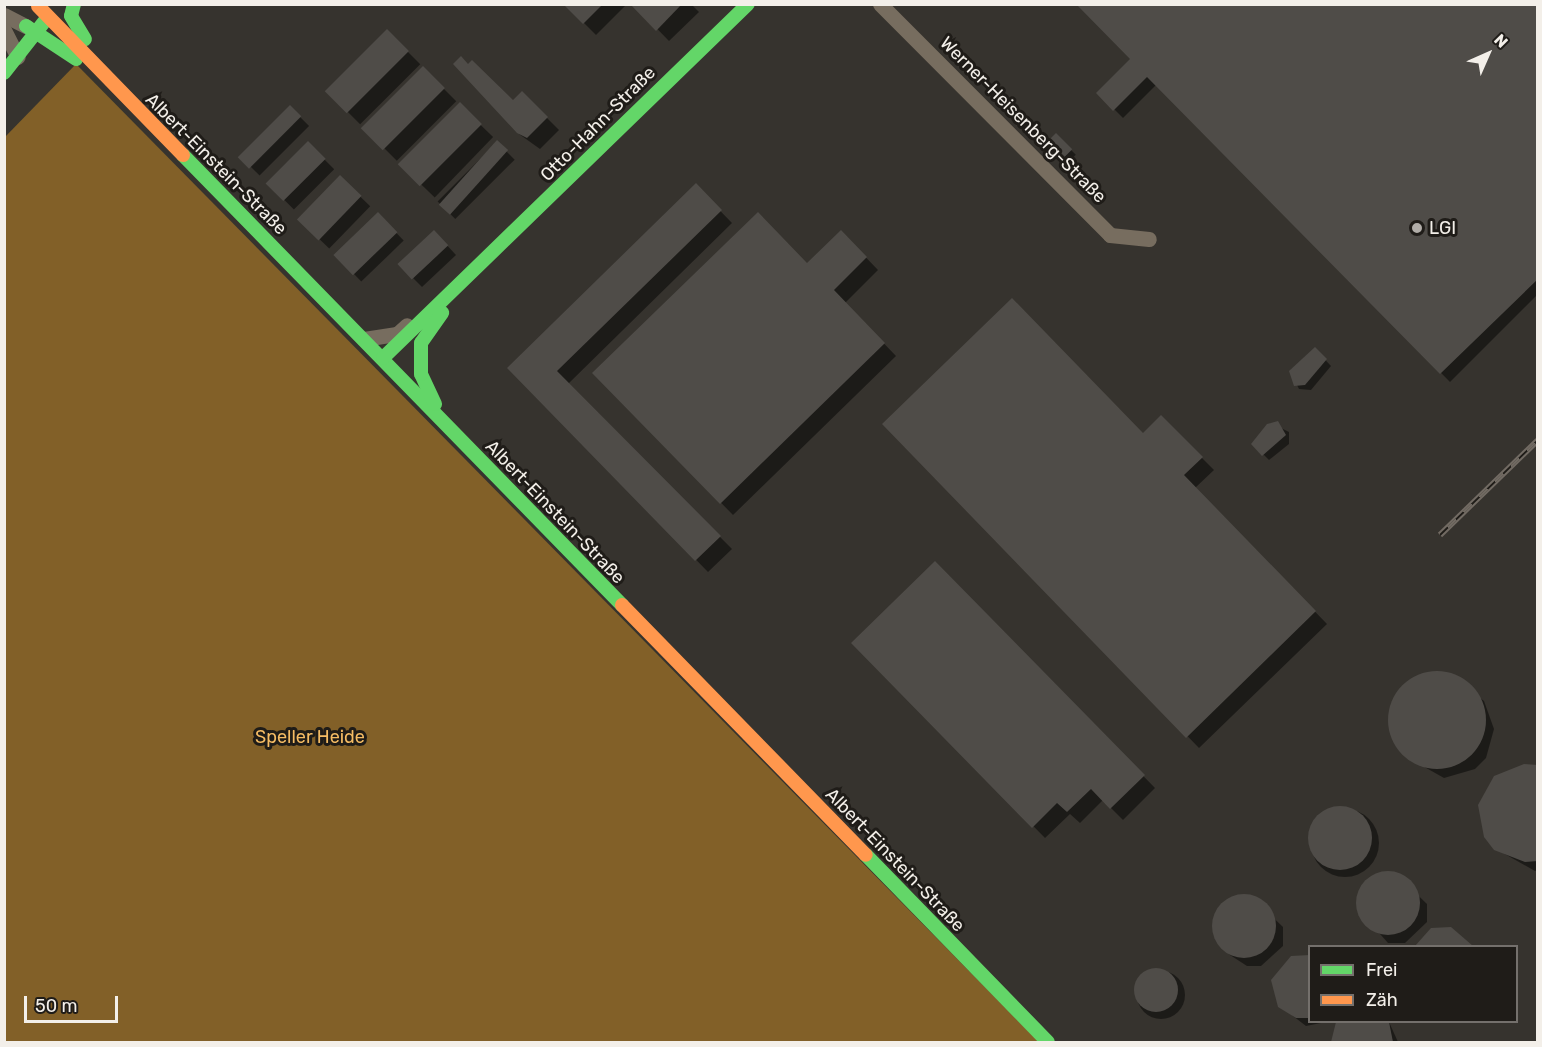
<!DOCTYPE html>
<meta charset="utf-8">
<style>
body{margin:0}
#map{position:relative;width:1542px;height:1047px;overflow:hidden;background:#36332e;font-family:Rubik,sans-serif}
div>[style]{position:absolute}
.forest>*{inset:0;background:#826028}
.shadow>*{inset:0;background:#0007;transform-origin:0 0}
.round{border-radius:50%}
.building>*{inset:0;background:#4f4c48;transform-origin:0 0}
.street>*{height:15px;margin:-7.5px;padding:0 7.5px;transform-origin:7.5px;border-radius:7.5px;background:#776d5f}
.fast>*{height:14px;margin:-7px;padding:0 7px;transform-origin:7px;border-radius:7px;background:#63d668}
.slow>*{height:14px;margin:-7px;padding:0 7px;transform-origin:7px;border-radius:7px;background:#ff974d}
.rail>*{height:6px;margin-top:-3px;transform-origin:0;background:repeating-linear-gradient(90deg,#1f1c18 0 11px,#726b63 0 22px);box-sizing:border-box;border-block:2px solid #726b63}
.dots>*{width:16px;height:16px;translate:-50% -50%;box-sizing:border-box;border:3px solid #1f1c18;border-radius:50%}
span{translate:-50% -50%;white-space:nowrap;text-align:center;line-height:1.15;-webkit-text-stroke:6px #1f1c18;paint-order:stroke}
.street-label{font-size:18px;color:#f3efe9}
.poi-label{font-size:18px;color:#f3efe9}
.left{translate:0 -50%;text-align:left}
.park-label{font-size:18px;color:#f5bc64}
.frame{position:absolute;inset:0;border:6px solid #f3efe9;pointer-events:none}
.legend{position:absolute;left:1308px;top:945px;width:210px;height:78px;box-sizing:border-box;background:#1f1c18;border:2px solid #74706c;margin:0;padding:8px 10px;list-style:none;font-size:18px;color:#f3efe9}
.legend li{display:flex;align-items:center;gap:12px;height:30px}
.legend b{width:30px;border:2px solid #74706c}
.north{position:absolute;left:1458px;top:24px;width:60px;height:60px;-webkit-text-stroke:4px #1f1c18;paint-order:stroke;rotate:45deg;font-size:16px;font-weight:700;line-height:24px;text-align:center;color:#f3efe9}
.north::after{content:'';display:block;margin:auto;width:21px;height:27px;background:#f3efe9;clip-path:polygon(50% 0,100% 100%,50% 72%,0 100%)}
.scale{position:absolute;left:24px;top:996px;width:94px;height:27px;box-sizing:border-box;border:3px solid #f3efe9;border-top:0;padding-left:8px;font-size:18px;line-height:21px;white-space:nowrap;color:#f3efe9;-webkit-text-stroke:4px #1f1c18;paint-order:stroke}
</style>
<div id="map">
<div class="forest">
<i style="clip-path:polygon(76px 64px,1039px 1042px,5px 1042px,5px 137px)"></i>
</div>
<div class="shadow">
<i style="clip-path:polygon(565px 4px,627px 4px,596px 35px)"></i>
<i style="clip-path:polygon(633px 4px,691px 4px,699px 12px,669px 41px)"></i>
<i style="clip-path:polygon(1538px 4px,1538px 294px,1450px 382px,1157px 84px,1123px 118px,1098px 93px,1132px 59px)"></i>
<i style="left:387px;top:31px;width:47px;height:85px;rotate:45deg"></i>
<i style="left:423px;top:68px;width:47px;height:84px;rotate:45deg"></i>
<i style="clip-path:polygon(522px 93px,559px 130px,540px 149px,519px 134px,513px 102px)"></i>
<i style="left:460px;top:105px;width:46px;height:84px;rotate:44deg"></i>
<i style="left:290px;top:107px;width:27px;height:70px;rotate:45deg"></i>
<i style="left:1056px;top:135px;width:28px;height:11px;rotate:45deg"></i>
<i style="left:497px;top:142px;width:25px;height:84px;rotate:45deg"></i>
<i style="left:308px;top:143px;width:37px;height:57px;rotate:45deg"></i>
<i style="left:340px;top:177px;width:42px;height:59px;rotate:44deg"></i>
<i style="clip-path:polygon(695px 185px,732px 223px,568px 384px,732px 549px,708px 572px,509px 368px)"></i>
<i style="left:378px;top:214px;width:37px;height:59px;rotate:46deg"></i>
<i style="clip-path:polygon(443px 241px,456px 255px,422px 287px,413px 278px)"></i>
<i style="clip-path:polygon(853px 244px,878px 270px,845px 303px,896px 356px,733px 515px,594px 373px)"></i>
<i style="clip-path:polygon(1315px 349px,1331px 366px,1311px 390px,1299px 389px,1290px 371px)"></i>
<i style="clip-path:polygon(1161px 417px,1214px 470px,1195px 488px,1327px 624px,1199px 748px,884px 424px,1143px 435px)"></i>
<i style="clip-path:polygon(1271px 423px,1289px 432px,1289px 444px,1269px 460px,1253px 444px)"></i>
<i style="clip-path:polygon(935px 563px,1155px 788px,1123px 820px,1103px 800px,1080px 823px,1070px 814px,1045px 838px,853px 643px)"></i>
<i style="clip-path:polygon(1449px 674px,1484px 701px,1494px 729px,1486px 758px,1475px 769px,1444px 778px,1405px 756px,1395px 744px,1390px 712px,1405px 684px,1419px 676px)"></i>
<i style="clip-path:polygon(1538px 769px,1538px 870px,1535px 871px,1496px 849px)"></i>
<i class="round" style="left:1311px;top:809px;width:68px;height:68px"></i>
<i style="clip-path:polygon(1395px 873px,1427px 904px,1427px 922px,1405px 943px,1388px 943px,1358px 909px,1365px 882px)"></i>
<i style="clip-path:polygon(1251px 896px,1283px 927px,1283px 946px,1261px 966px,1247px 966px,1230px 955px,1214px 933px,1221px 905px)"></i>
<i style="clip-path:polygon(1451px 928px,1470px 946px,1418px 946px,1431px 930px)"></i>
<i style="clip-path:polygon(1310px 957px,1310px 1022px,1326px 1022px,1306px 1026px,1280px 1006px)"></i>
<i class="round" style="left:1137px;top:971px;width:48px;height:48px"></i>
<i style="clip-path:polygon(1338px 1022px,1389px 1022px,1398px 1042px,1335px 1042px)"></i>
</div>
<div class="building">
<i style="clip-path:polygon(563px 4px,603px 4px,583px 24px)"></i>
<i style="clip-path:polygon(630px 4px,682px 4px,656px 31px)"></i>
<i style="clip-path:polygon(1076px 4px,1538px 4px,1538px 279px,1440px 374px,1147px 77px,1113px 111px,1096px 93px,1130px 59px)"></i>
<i style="left:387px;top:29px;width:31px;height:88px;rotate:45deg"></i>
<i style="clip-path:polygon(461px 56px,468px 64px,472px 60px,513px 100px,522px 91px,548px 117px,527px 138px,517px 133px,453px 64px)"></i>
<i style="left:423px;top:66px;width:31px;height:88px;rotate:45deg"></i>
<i style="left:460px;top:102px;width:31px;height:88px;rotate:45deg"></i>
<i style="left:290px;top:105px;width:16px;height:74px;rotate:45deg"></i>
<i style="left:1056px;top:133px;width:23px;height:13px;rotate:45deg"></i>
<i style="left:497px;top:140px;width:15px;height:87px;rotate:42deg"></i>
<i style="left:308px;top:141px;width:25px;height:60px;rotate:45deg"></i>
<i style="left:340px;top:175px;width:30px;height:62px;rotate:44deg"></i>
<i style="clip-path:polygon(696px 183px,722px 210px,557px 371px,721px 536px,695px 561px,507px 368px)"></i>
<i style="left:378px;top:212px;width:28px;height:62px;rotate:46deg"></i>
<i style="clip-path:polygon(758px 212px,807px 263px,841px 230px,867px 257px,834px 290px,885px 343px,720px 504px,592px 373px)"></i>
<i style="left:434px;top:230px;width:21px;height:50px;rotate:47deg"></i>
<i style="clip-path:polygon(1012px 298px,1143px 433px,1161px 415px,1203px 457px,1184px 475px,1316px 611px,1186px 738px,882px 424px)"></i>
<i style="clip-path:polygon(1315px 347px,1327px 359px,1305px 385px,1294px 386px,1289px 371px)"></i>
<i style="clip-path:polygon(1278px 421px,1286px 435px,1262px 456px,1251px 444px,1267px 424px)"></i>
<i style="clip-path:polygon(935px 561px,1145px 775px,1110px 809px,1091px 789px,1067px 812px,1057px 803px,1032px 828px,851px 643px)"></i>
<i class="round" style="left:1388px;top:671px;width:98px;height:98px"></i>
<i style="clip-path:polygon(1524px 764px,1538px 765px,1538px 861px,1525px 862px,1494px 850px,1484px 837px,1478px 805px,1494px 776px)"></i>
<i class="round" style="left:1308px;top:806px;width:64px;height:64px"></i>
<i class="round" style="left:1356px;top:871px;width:64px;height:64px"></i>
<i class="round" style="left:1212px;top:894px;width:64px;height:64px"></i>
<i style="clip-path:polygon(1451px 927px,1473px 946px,1415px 946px,1431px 928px)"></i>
<i style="clip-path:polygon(1310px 955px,1310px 1018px,1296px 1018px,1278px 1007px,1271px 980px,1291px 956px)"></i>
<i class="round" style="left:1134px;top:968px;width:44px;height:44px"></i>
<i style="clip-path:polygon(1336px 1022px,1389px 1022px,1393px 1042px,1331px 1042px)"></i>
</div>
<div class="street">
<i style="left:880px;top:4px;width:326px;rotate:45.1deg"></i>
<i style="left:1110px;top:235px;width:39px;rotate:6deg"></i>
<i style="left:4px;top:15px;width:25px;rotate:27deg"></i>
<i style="left:4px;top:30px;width:30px;rotate:63deg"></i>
<i style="left:364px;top:339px;width:33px;rotate:-9deg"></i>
<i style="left:397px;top:334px;width:13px;rotate:-42deg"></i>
</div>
<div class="fast">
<i style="left:74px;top:4px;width:12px;rotate:104deg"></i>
<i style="left:71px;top:16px;width:27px;rotate:59deg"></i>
<i style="left:26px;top:26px;width:60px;rotate:33.4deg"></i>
<i style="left:4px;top:73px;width:65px;rotate:-51.9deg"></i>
<i style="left:183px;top:155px;width:629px;rotate:45.71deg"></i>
<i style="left:383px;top:358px;width:508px;rotate:-44.12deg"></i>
<i style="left:435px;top:404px;width:33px;rotate:-115deg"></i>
<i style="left:421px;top:374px;width:31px;rotate:-90deg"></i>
<i style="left:421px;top:343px;width:37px;rotate:-55deg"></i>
<i style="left:866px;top:855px;width:261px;rotate:45.8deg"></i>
</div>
<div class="slow">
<i style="left:38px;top:6px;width:208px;rotate:45.8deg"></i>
<i style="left:622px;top:605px;width:349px;rotate:45.7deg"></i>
</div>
<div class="rail">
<i style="left:1440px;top:535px;width:136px;rotate:-44.1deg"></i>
</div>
<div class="dots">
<i style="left:1417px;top:228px;background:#b1ada8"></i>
</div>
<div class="street-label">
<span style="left:1023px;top:120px;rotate:45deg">Werner-Heisenberg-Straße</span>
<span style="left:598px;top:124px;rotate:-45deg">Otto-Hahn-Straße</span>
<span style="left:216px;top:164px;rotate:45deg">Albert-Einstein-Straße</span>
<span style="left:555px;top:512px;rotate:46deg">Albert-Einstein-Straße</span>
<span style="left:895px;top:860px;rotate:46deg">Albert-Einstein-Straße</span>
</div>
<div class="poi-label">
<span class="left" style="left:1429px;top:228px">LGI</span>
</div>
<div class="park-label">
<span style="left:310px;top:737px">Speller Heide</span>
</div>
<div class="frame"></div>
<ul class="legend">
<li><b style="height:8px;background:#63d668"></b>Frei</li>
<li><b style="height:8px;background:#ff974d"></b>Zäh</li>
</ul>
<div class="north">N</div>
<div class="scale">50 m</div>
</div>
